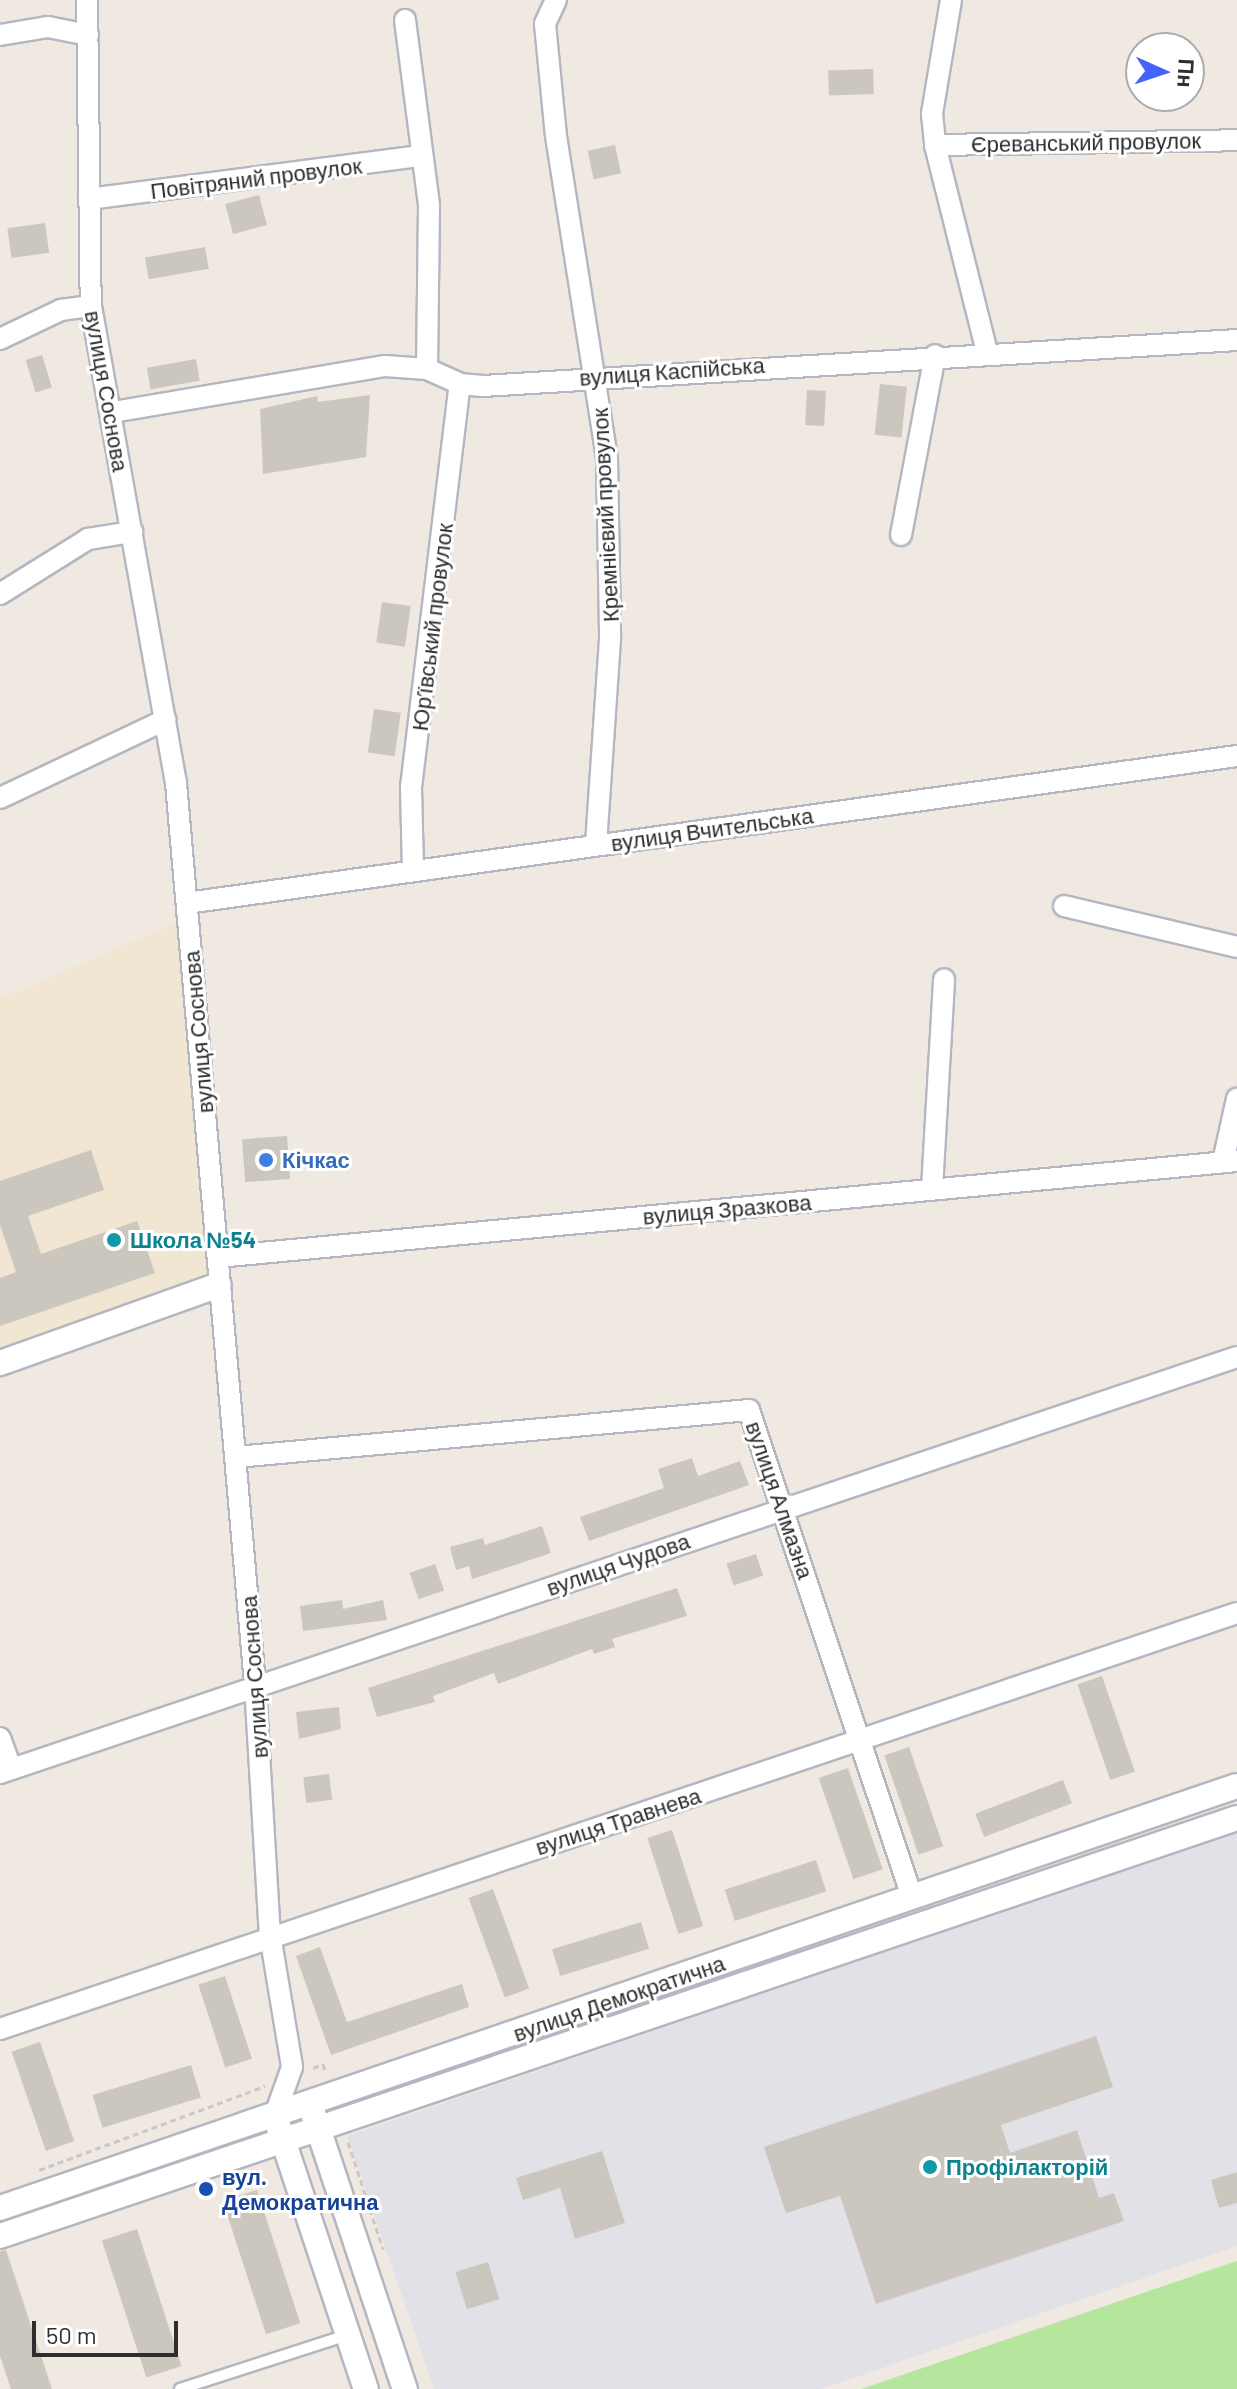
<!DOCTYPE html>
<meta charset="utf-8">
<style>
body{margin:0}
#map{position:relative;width:1237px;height:2389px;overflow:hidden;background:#efe9e1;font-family:Barlow,sans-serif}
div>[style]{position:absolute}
.industrial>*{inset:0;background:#e3e1e8}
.education>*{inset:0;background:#f0e6d1}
.green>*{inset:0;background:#b6e59e}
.building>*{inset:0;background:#cbc7bf;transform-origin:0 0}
.path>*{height:3px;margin-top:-1.5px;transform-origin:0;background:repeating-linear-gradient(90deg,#c9c9c9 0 6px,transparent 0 10px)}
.roads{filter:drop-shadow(2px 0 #b4b7c1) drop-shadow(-2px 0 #b4b7c1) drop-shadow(0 2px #b4b7c1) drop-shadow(0 -2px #b4b7c1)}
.service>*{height:10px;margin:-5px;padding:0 5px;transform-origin:5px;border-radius:5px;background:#fff}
.minor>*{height:20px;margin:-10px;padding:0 10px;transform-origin:10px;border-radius:10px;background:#fff}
.tertiary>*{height:24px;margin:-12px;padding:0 12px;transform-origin:12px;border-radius:12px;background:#fff}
.dots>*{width:22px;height:22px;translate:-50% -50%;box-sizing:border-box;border:4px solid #fff;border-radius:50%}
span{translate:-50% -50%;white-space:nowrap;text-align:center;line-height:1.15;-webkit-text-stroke:6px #fff;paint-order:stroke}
.street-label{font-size:22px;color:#2e2e2e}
.shop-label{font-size:22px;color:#366cbe;font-weight:700}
.left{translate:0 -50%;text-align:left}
.culture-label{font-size:22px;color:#0d838f;font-weight:700}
.transit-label{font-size:22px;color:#164399;font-weight:700}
.north{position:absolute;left:1125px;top:32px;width:80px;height:80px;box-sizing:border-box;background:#fff;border:2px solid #ababab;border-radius:50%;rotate:93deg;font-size:22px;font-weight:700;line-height:32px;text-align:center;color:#2e2e2e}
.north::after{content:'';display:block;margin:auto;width:28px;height:36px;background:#4264fb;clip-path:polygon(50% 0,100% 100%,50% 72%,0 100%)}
.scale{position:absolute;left:32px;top:2321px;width:146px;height:36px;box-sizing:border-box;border:4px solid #2e2e2e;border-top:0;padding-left:10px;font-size:24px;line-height:28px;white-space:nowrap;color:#2e2e2e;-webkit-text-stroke:6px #fff;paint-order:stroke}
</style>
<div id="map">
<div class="industrial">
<i style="clip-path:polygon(1237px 1831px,1237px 2246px,821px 2389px,434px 2389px,347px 2136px)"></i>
</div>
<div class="education">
<i style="clip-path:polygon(178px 922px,210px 1279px,0 1354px,0 999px)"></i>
</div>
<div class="green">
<i style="clip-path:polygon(1237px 2261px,1237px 2389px,861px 2389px)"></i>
</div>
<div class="building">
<i style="left:873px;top:69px;width:25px;height:45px;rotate:88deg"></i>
<i style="left:615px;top:145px;width:29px;height:28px;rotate:78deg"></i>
<i style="left:259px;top:195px;width:31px;height:35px;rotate:75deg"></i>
<i style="left:45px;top:223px;width:30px;height:38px;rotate:82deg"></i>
<i style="left:205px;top:247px;width:22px;height:61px;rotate:80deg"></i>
<i style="left:42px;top:355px;width:34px;height:17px;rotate:73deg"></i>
<i style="left:196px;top:359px;width:22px;height:50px;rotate:80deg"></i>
<i style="left:880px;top:384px;width:27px;height:51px;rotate:6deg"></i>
<i style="left:807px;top:390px;width:19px;height:35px;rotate:3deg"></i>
<i style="clip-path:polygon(370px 395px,366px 457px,263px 474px,260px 409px,317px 396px,318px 402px)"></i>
<i style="left:382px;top:602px;width:29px;height:41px;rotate:8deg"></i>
<i style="left:374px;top:709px;width:27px;height:44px;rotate:8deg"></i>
<i style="left:287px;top:1136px;width:43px;height:45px;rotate:86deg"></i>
<i style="clip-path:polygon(91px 1150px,104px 1190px,28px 1216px,41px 1254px,137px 1221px,155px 1273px,0 1326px,0 1278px,16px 1272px,0 1225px,0 1181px)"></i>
<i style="clip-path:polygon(692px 1458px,698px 1476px,740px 1461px,749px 1485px,589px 1541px,580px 1517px,664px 1488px,658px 1469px)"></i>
<i style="clip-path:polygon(542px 1526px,551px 1553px,472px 1579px,469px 1566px,456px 1570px,450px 1547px,483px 1538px,485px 1545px)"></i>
<i style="left:756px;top:1554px;width:23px;height:31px;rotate:72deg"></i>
<i style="left:435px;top:1564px;width:28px;height:27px;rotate:71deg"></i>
<i style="clip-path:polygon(677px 1588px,687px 1616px,612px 1639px,615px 1647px,594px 1654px,592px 1649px,498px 1684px,494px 1673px,433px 1696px,435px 1702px,377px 1717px,368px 1688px)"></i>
<i style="clip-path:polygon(342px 1600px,343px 1609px,383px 1600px,387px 1620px,303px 1631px,300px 1606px)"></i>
<i style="left:1102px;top:1676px;width:101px;height:26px;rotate:71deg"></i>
<i style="clip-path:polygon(339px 1707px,341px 1729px,299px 1739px,296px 1712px)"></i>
<i style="left:909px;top:1747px;width:105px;height:26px;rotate:71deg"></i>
<i style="left:848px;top:1768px;width:107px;height:31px;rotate:71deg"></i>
<i style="left:329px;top:1774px;width:26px;height:26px;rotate:83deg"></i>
<i style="left:1063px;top:1780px;width:25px;height:94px;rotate:69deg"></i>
<i style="left:672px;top:1830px;width:101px;height:26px;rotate:72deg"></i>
<i style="left:816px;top:1860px;width:33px;height:96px;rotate:72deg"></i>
<i style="left:493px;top:1889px;width:106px;height:26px;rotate:70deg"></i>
<i style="left:641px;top:1922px;width:28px;height:93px;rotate:73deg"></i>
<i style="clip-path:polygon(320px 1947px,347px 2022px,462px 1984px,469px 2007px,331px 2055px,296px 1956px)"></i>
<i style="left:225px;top:1976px;width:87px;height:28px;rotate:72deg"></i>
<i style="clip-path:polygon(1096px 2036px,1113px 2087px,1001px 2125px,1010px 2153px,1077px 2130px,1099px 2198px,1114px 2193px,1124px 2221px,876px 2304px,840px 2196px,786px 2213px,764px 2147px)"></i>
<i style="left:40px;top:2042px;width:105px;height:30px;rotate:71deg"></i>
<i style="left:191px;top:2065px;width:34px;height:103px;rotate:73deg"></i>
<i style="clip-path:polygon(602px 2151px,625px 2223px,575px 2239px,560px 2188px,523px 2200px,516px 2178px)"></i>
<i style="clip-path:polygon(1237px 2172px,1237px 2203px,1219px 2208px,1211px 2180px)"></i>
<i style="left:257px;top:2190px;width:140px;height:36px;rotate:72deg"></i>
<i style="left:137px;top:2229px;width:144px;height:37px;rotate:72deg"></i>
<i style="clip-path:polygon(6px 2250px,52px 2389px,11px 2389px,0 2356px,0 2251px)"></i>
<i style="left:488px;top:2262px;width:39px;height:34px;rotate:73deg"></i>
</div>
<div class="path">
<i style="left:313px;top:2068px;width:11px;rotate:-22deg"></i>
<i style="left:323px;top:2064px;width:10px;rotate:73deg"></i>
<i style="left:348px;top:2142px;width:113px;rotate:71.9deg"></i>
<i style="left:39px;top:2170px;width:241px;rotate:-20.4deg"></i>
</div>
<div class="roads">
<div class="service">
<i style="left:180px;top:2389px;width:176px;rotate:-17.9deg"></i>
</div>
<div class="minor">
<i style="left:87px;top:0;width:306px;rotate:89.3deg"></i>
<i style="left:91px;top:306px;width:485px;rotate:79.9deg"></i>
<i style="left:176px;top:783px;width:905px;rotate:84.99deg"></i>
<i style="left:255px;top:1685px;width:250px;rotate:86.6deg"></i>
<i style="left:270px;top:1935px;width:134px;rotate:80.5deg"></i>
<i style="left:292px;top:2067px;width:51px;rotate:109.5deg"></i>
<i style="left:556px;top:0;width:26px;rotate:115deg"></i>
<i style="left:545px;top:24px;width:113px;rotate:84.4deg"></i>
<i style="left:556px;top:136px;width:327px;rotate:81deg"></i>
<i style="left:607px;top:459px;width:180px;rotate:89deg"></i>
<i style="left:610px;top:639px;width:207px;rotate:93.9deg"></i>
<i style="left:951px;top:0;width:116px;rotate:99.5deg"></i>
<i style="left:932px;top:114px;width:31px;rotate:84deg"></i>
<i style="left:935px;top:145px;width:213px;rotate:75.9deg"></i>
<i style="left:405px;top:20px;width:188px;rotate:82.6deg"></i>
<i style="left:429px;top:206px;width:163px;rotate:90.7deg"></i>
<i style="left:0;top:35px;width:49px;rotate:-9.5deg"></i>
<i style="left:48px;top:27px;width:41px;rotate:11.3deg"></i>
<i style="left:935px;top:145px;width:302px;rotate:-0.9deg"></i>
<i style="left:89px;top:199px;width:336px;rotate:-7.4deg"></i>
<i style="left:0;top:339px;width:68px;rotate:-25.4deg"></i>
<i style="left:61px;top:310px;width:30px;rotate:-8deg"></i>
<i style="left:113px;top:412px;width:276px;rotate:-9.6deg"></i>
<i style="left:385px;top:366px;width:42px;rotate:4.1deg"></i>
<i style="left:427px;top:369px;width:36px;rotate:24deg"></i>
<i style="left:460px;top:384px;width:23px;rotate:5deg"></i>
<i style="left:483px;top:386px;width:755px;rotate:-3.49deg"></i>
<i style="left:901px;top:535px;width:183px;rotate:-79.3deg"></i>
<i style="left:0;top:594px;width:104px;rotate:-32deg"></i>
<i style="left:88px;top:539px;width:45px;rotate:-9deg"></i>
<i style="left:0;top:798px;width:183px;rotate:-25.3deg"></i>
<i style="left:413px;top:870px;width:83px;rotate:-91.4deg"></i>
<i style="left:411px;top:787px;width:406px;rotate:-83.1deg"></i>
<i style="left:187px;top:903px;width:1060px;rotate:-7.97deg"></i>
<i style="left:1064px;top:906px;width:178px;rotate:13.3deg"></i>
<i style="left:1223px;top:1162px;width:65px;rotate:-77.5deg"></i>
<i style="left:932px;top:1189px;width:210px;rotate:-86.7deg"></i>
<i style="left:218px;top:1257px;width:1024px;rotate:-5.38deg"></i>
<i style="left:236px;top:1457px;width:515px;rotate:-5.23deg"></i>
<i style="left:749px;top:1410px;width:514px;rotate:71.49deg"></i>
<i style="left:0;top:1738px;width:33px;rotate:70deg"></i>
<i style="left:0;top:1773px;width:1305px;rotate:-18.59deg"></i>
<i style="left:0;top:2029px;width:1305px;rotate:-18.59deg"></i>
</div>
<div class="tertiary">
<i style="left:0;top:1363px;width:232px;rotate:-19.6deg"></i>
<i style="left:313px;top:2113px;width:291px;rotate:71.6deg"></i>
<i style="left:278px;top:2125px;width:278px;rotate:71.6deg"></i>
<i style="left:0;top:2208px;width:1307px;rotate:-18.84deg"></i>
<i style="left:0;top:2236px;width:1306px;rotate:-18.67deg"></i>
</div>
</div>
<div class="dots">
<i style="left:266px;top:1160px;background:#3f7fe0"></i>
<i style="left:114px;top:1240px;background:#0f9aa8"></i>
<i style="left:930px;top:2167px;background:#0f9aa8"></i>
<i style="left:206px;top:2189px;background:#1a4fb4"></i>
</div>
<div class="street-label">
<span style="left:1086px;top:142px;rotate:-1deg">Єреванський провулок</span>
<span style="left:256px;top:178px;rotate:-7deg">Повітряний провулок</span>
<span style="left:672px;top:371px;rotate:-4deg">вулиця Каспійська</span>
<span style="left:107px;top:391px;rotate:80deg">вулиця Соснова</span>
<span style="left:605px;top:515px;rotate:-93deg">Кремнієвий провулок</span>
<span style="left:432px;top:627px;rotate:-83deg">Юр’ївський провулок</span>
<span style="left:712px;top:829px;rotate:-8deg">вулиця Вчительська</span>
<span style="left:198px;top:1032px;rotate:-95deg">вулиця Соснова</span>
<span style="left:727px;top:1209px;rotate:-5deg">вулиця Зразкова</span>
<span style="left:780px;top:1500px;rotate:71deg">вулиця Алмазна</span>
<span style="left:618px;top:1564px;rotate:-19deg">вулиця Чудова</span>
<span style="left:254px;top:1677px;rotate:-94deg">вулиця Соснова</span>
<span style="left:618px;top:1821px;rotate:-18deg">вулиця Травнева</span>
<span style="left:619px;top:1998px;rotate:-19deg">вулиця Демократична</span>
</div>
<div class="shop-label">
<span class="left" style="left:282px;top:1160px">Кічкас</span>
</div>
<div class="culture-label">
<span class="left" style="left:130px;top:1240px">Школа №54</span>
<span class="left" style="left:946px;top:2167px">Профілакторій</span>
</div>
<div class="transit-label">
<span class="left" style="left:222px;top:2189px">вул.<br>Демократична</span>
</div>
<div class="north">Пн</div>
<div class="scale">50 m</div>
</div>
